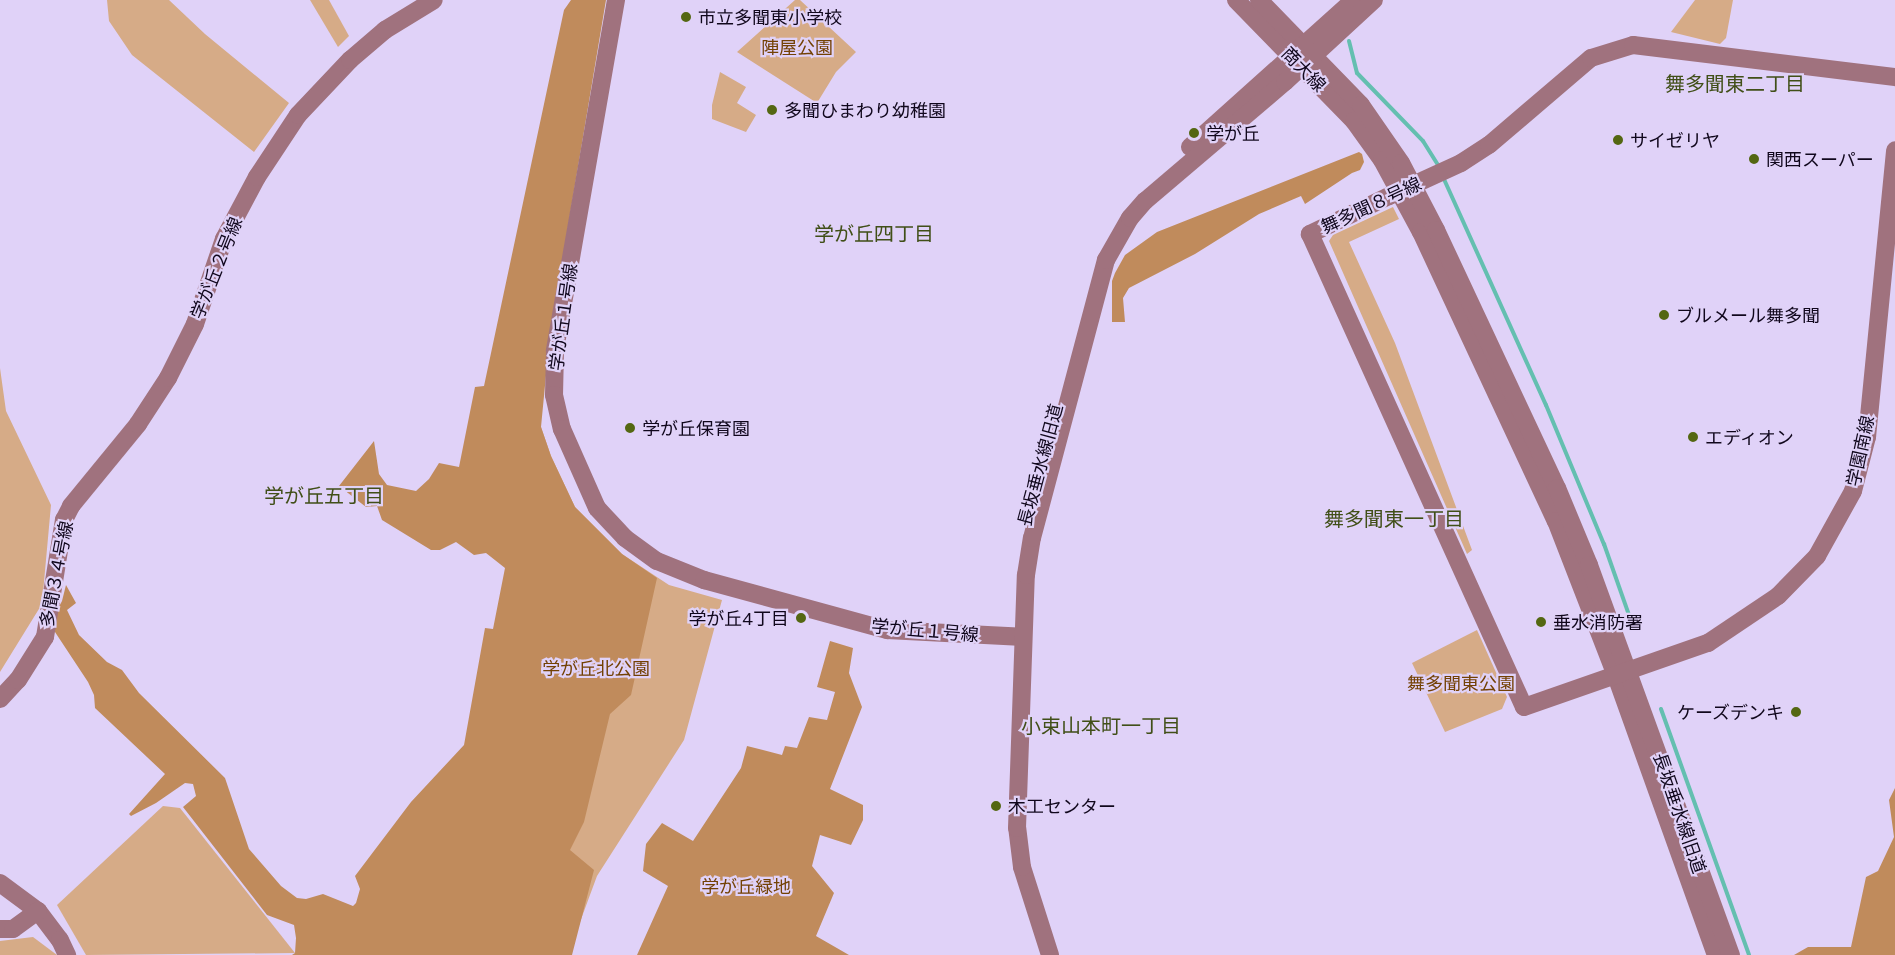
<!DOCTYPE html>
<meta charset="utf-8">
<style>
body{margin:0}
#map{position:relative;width:1895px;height:955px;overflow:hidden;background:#e0d2f8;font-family:Commissioner,"Noto Sans JP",sans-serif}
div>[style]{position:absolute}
.green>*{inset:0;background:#d6ab87}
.forest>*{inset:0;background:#c08b5c}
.stream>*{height:4px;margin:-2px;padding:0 2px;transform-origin:2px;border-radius:2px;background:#64bfb0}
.secondary>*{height:18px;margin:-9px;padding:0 9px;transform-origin:9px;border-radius:9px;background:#a0727e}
.secondary-bridge>*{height:18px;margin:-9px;padding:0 9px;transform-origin:9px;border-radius:9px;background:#a0727e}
.dots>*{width:16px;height:16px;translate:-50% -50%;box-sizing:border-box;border:3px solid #e0d2f8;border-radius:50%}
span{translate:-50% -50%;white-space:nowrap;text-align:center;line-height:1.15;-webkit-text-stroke:4.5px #e0d2f8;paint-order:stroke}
.poi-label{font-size:18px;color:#10071c}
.left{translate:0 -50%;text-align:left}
.right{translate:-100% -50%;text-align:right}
.park-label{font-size:18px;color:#734104}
.street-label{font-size:18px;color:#10071c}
.neighbourhood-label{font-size:20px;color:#414f18}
</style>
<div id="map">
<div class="green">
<i style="clip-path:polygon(107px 0,169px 0,205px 34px,289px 103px,254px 152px,132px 55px,109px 21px)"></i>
<i style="clip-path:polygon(310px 0,329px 0,349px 36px,338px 47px)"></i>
<i style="clip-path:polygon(795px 0,800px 0,856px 52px,836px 72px,817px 103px,737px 52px)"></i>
<i style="clip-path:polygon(1695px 0,1733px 0,1726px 38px,1720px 44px,1671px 32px)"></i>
<i style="clip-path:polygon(720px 72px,746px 87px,737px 103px,756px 115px,746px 132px,712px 119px,712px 105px)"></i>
<i style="clip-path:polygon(1393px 207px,1399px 219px,1349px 242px,1395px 343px,1472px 550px,1467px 554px,1329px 241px,1333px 235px)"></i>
<i style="clip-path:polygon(0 368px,6px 411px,51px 505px,42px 604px,0 672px)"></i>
<i style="clip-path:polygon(541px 427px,551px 456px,575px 507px,622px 554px,669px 585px,722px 600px,684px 740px,597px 876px,573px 941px,424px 955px)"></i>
<i style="clip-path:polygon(1477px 630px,1507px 697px,1502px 709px,1445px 732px,1412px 663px)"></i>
<i style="clip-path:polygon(163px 806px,180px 808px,295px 953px,86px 955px,57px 905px)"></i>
<i style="clip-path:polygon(33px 937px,57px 955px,0 955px,0 941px)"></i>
</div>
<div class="forest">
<i style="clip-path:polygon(571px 0,606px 0,550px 334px,541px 427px,551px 456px,575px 507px,622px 554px,657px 578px,631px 695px,610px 714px,584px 822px,570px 850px,594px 870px,572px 955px,292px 955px,295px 953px,296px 938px,294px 925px,267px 915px,183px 807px,196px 796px,193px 784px,185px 783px,156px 803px,131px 816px,129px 814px,165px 774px,95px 708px,94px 695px,88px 682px,55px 632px,53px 618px,62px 601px,66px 585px,76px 603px,67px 610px,79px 635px,107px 662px,122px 670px,139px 693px,225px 778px,249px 849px,281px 886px,297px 898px,306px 899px,323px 894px,353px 906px,356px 903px,360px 889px,355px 876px,411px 802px,464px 745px,485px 628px,493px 629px,505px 568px,486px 553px,474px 555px,456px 542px,440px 550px,431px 550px,382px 520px,377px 506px,366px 507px,339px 486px,374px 441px,379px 474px,387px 485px,416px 491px,429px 479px,439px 463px,459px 467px,475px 387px,484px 386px,564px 10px)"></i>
<i style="clip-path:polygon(1359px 152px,1362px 154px,1364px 162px,1360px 170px,1352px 173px,1305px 204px,1301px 196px,1259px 214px,1195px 254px,1129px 288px,1123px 298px,1125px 322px,1112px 322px,1112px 281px,1115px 273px,1125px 255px,1157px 232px)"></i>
<i style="clip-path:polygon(830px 641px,853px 648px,849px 673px,862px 707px,830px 789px,863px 805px,863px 820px,851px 845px,820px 835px,812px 866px,834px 893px,816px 936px,849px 955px,637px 955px,668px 886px,643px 871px,646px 844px,662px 823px,693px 841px,741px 768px,747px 746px,782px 755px,785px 746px,797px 748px,809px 717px,827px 720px,835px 692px,817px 687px)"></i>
<i style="clip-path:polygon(1895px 788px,1895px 955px,1794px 955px,1808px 947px,1851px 947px,1866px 877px,1878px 871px,1894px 837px,1889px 800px)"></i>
</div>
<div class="stream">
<i style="left:1349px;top:41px;width:33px;rotate:76deg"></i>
<i style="left:1357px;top:73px;width:95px;rotate:45.9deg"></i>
<i style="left:1423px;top:141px;width:31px;rotate:58deg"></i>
<i style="left:1443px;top:177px;width:250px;rotate:65.7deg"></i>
<i style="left:1546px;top:405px;width:151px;rotate:67.4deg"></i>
<i style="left:1604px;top:544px;width:78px;rotate:70.6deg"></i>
<i style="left:1661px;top:709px;width:261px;rotate:70.3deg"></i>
</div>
<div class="secondary">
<i style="left:616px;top:0;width:356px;rotate:99.9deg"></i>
<i style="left:555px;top:351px;width:44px;rotate:91.3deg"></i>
<i style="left:554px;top:395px;width:35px;rotate:77deg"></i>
<i style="left:562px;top:429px;width:86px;rotate:66.1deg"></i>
<i style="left:597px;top:508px;width:41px;rotate:47deg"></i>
<i style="left:625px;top:538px;width:39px;rotate:36deg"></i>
<i style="left:657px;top:561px;width:51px;rotate:22deg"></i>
<i style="left:704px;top:580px;width:190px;rotate:15.3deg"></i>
<i style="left:887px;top:630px;width:136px;rotate:2.9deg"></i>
<i style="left:1236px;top:0;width:169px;rotate:45.7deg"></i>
<i style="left:1354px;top:121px;width:48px;rotate:54.3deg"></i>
<i style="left:1382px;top:160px;width:82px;rotate:61.6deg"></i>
<i style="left:1421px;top:232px;width:319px;rotate:65deg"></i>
<i style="left:1556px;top:521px;width:166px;rotate:68.8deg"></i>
<i style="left:1616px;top:676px;width:296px;rotate:70.3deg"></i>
<i style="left:1259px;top:0;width:146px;rotate:45.8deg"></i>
<i style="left:1361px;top:105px;width:70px;rotate:55.4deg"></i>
<i style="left:1401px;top:163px;width:76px;rotate:62.4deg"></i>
<i style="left:1436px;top:230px;width:285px;rotate:64.9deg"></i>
<i style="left:1557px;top:488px;width:83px;rotate:67.4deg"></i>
<i style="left:1589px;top:565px;width:415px;rotate:70deg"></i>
<i style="left:1190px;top:147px;width:220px;rotate:-41.9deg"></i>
<i style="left:1461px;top:163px;width:33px;rotate:-33deg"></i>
<i style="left:1489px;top:145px;width:134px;rotate:-40.5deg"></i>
<i style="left:1591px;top:58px;width:44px;rotate:-17.2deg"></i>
<i style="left:1633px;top:45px;width:264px;rotate:7deg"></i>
<i style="left:1389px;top:196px;width:88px;rotate:154.3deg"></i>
<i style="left:1310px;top:234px;width:519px;rotate:65.66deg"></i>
<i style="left:1524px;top:707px;width:195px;rotate:-19.2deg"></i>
<i style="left:1708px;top:643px;width:84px;rotate:-33.9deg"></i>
<i style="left:1778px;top:596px;width:56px;rotate:-45.7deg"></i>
<i style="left:1817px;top:556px;width:74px;rotate:-61deg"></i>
<i style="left:1853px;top:491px;width:56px;rotate:-75.5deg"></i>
<i style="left:1867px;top:437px;width:288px;rotate:-84.4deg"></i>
<i style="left:0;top:699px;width:26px;rotate:-47deg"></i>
<i style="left:18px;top:680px;width:51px;rotate:-57.9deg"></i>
<i style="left:45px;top:637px;width:119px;rotate:-80.8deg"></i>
<i style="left:64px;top:520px;width:16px;rotate:-63deg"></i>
<i style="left:71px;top:506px;width:106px;rotate:-50.7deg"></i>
<i style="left:138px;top:424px;width:55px;rotate:-56.9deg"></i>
<i style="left:168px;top:378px;width:60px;rotate:-63.4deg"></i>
<i style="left:195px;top:324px;width:90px;rotate:-71.2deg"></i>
<i style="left:224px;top:239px;width:70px;rotate:-62deg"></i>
<i style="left:257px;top:177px;width:74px;rotate:-56.5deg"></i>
<i style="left:298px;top:115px;width:76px;rotate:-46.6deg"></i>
<i style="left:350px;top:60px;width:46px;rotate:-40.6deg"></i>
<i style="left:385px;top:30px;width:57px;rotate:-31.5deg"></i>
<i style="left:0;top:883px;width:47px;rotate:36.4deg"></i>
<i style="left:38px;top:911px;width:36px;rotate:53deg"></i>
<i style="left:60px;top:940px;width:17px;rotate:65deg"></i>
<i style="left:0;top:929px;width:13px"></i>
<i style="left:13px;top:929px;width:31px;rotate:-36deg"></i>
<i style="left:1050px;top:955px;width:92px;rotate:-107.7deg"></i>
<i style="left:1022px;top:867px;width:39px;rotate:-97deg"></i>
<i style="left:1017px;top:828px;width:253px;rotate:-88deg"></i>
<i style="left:1026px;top:575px;width:37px;rotate:-81deg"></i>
<i style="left:1032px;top:538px;width:288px;rotate:-75.1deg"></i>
<i style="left:1106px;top:260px;width:48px;rotate:-60.3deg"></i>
<i style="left:1130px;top:218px;width:23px;rotate:-49deg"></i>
<i style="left:1145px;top:201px;width:184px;rotate:-40.4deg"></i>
<i style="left:1285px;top:82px;width:121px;rotate:-42.7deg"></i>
</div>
<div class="secondary-bridge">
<i style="left:1389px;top:196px;width:79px;rotate:-24.6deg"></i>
</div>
<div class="dots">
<i style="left:686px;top:17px;background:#546712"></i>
<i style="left:772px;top:110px;background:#546712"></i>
<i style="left:1194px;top:133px;background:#546712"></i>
<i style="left:1618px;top:140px;background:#546712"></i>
<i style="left:1754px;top:159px;background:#546712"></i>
<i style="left:1664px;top:315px;background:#546712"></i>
<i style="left:630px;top:428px;background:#546712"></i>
<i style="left:1693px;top:437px;background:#546712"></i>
<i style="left:801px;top:618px;background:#546712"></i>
<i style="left:1541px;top:622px;background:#546712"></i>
<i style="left:1796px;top:712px;background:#546712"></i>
<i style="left:996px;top:806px;background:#546712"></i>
</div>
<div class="poi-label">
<span class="left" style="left:698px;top:17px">市立多聞東小学校</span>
<span class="left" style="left:784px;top:110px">多聞ひまわり幼稚園</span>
<span class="left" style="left:1206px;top:133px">学が丘</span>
<span class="left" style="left:1630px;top:140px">サイゼリヤ</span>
<span class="left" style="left:1766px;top:159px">関西スーパー</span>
<span class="left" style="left:1676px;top:315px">ブルメール舞多聞</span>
<span class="left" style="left:642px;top:428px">学が丘保育園</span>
<span class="left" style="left:1705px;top:437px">エディオン</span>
<span class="right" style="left:789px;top:618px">学が丘4丁目</span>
<span class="left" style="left:1553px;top:622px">垂水消防署</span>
<span class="right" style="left:1784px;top:712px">ケーズデンキ</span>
<span class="left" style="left:1008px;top:806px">木工センター</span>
</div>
<div class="park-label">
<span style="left:797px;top:47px">陣屋公園</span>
<span style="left:596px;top:668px">学が丘北公園</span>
<span style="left:1461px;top:683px">舞多聞東公園</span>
<span style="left:746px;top:886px">学が丘緑地</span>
</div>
<div class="street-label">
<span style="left:1304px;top:69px;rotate:46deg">商大線</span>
<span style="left:1371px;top:205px;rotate:-25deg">舞多聞８号線</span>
<span style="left:216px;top:268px;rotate:-68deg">学が丘２号線</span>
<span style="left:563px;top:317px;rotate:-82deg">学が丘１号線</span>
<span style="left:1860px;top:451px;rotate:-78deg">学園南線</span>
<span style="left:1040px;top:465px;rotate:-75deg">長坂垂水線旧道</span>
<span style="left:56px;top:574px;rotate:-79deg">多聞３４号線</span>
<span style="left:925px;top:630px;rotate:5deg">学が丘１号線</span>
<span style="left:1680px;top:813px;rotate:71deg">長坂垂水線旧道</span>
</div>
<div class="neighbourhood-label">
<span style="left:1735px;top:83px">舞多聞東二丁目</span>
<span style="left:874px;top:233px">学が丘四丁目</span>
<span style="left:324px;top:495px">学が丘五丁目</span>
<span style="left:1394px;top:518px">舞多聞東一丁目</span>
<span style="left:1101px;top:725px">小束山本町一丁目</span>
</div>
</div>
